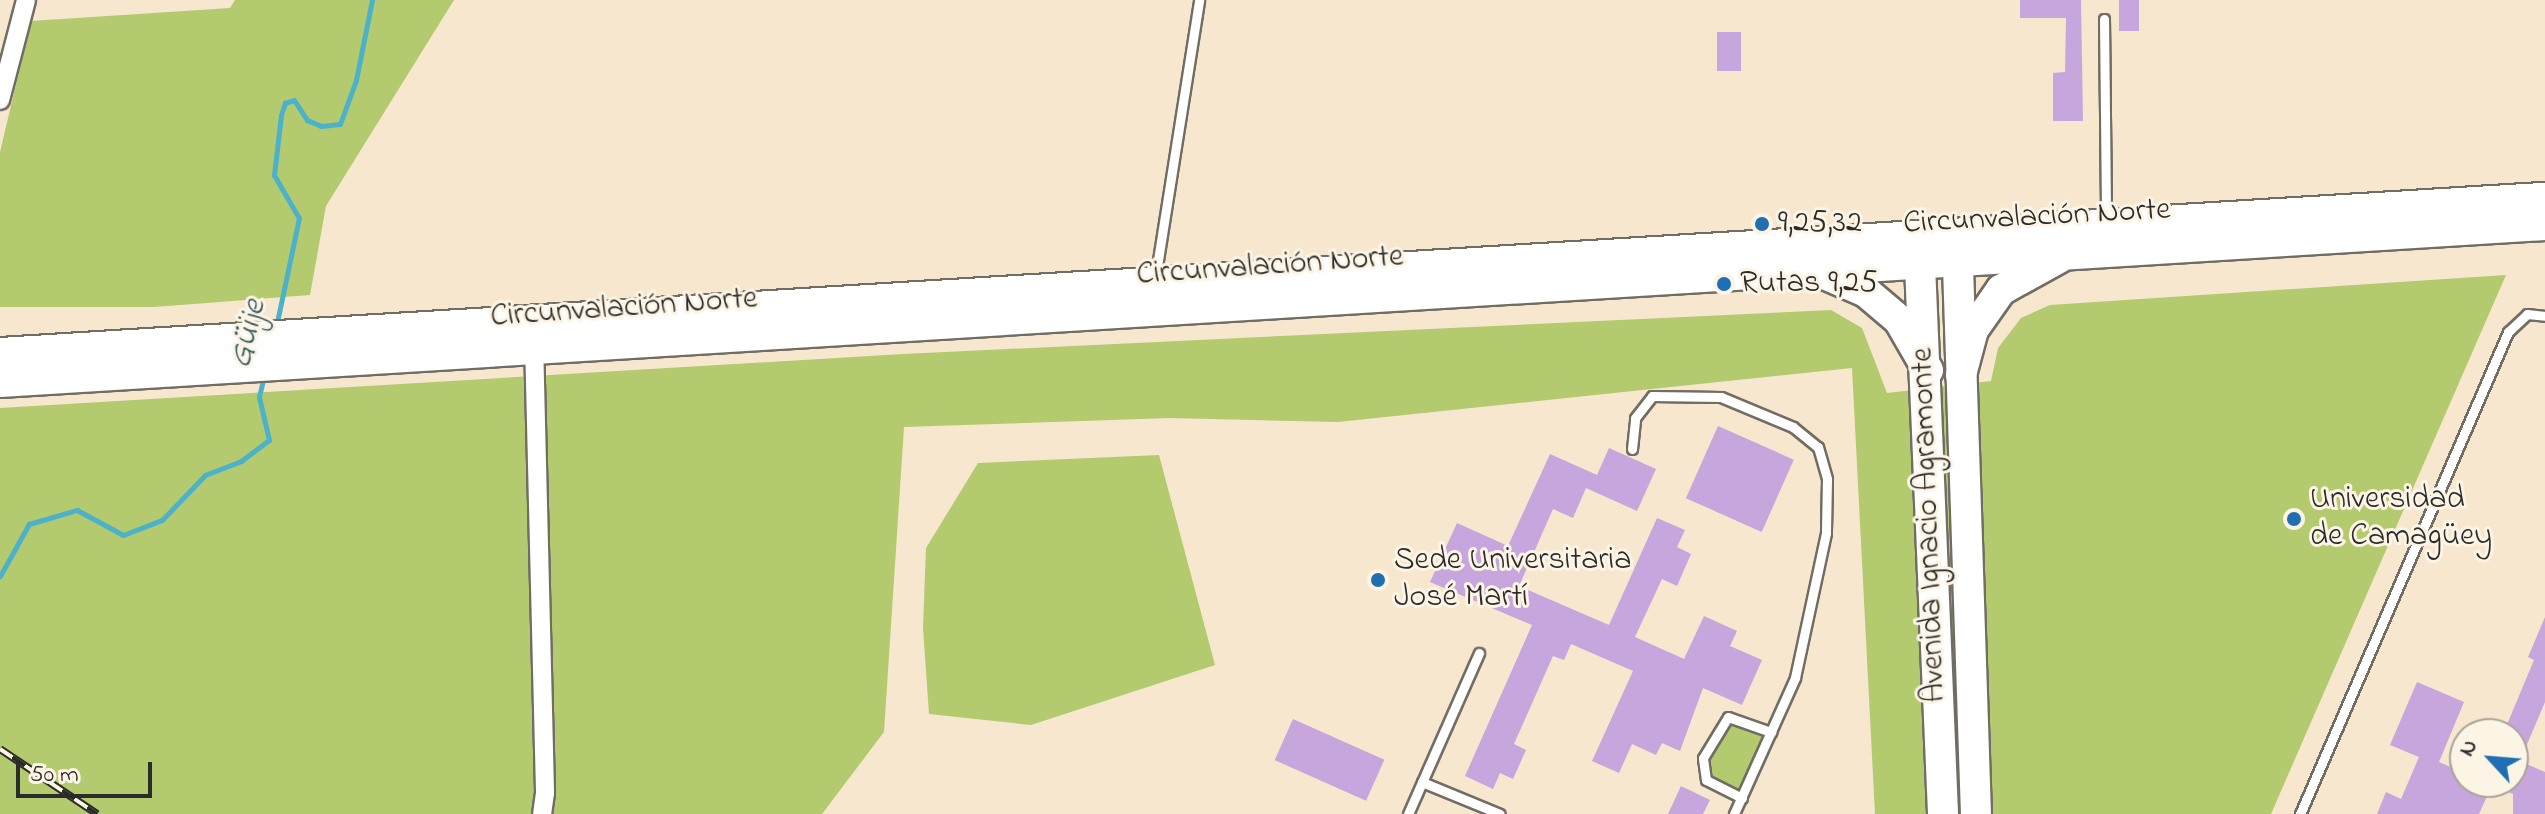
<!DOCTYPE html>
<meta charset="utf-8">
<style>
body{margin:0}
#map{position:relative;width:2545px;height:814px;overflow:hidden;background:#f6e7ce;font-family:"Indie Flower",sans-serif}
div>[style]{position:absolute}
.green>*{inset:0;background:#b4ca6e}
.stream>*{height:5px;margin:-2.5px;padding:0 2.5px;transform-origin:2.5px;border-radius:2.5px;background:#4bb2ca}
.building>*{inset:0;background:#c6a6dc;transform-origin:0 0}
.roads{filter:drop-shadow(2px 0 #726d64) drop-shadow(-2px 0 #726d64) drop-shadow(0 2px #726d64) drop-shadow(0 -2px #726d64)}
.service>*{height:9px;margin:-4.5px;padding:0 4.5px;transform-origin:4.5px;border-radius:4.5px;background:#fff}
.minor>*{height:18px;margin:-9px;padding:0 9px;transform-origin:9px;border-radius:9px;background:#fff}
.primary>*{height:30px;margin:-15px;padding:0 15px;transform-origin:15px;border-radius:15px;background:#fff}
.trunk>*{height:30px;margin:-15px;padding:0 15px;transform-origin:15px;border-radius:15px;background:#fff}
.rail>*{height:8px;margin-top:-4px;transform-origin:0;background:repeating-linear-gradient(90deg,#fcf5e5 0 15px,#2b2b2b 0 30px);box-sizing:border-box;border-block:2px solid #2b2b2b}
.dots>*{width:22px;height:22px;translate:-50% -50%;box-sizing:border-box;border:4px solid #fcf5e5;border-radius:50%}
span{translate:-50% -50%;white-space:nowrap;text-align:center;line-height:1.15;-webkit-text-stroke:6px #fcf5e5;paint-order:stroke}
.street-label{font-size:32px;color:#2b2b2b}
.poi-label{font-size:32px;color:#2b2b2b}
.left{translate:0 -50%;text-align:left}
.water-label{font-size:34px;color:#365a63;font-style:italic}
.north{position:absolute;left:2449px;top:718px;width:80px;height:80px;box-sizing:border-box;background:#fcf5e5;border:2px solid #a8a49b;border-radius:50%;rotate:296deg;font-size:22px;font-weight:700;line-height:32px;text-align:center;color:#2b2b2b}
.north::after{content:'';display:block;margin:auto;width:28px;height:36px;background:#1f6fb2;clip-path:polygon(50% 0,100% 100%,50% 72%,0 100%)}
.scale{position:absolute;left:16px;top:762px;width:136px;height:36px;box-sizing:border-box;border:4px solid #2b2b2b;border-top:0;padding-left:10px;font-size:24px;line-height:28px;white-space:nowrap;color:#2b2b2b;-webkit-text-stroke:6px #fcf5e5;paint-order:stroke}
</style>
<div id="map">
<div class="green">
<i style="clip-path:polygon(235px 0,454px 0,326px 206px,310px 295px,154px 307px,0 307px,0 152px,31px 21px,230px 8px)"></i>
<i style="clip-path:polygon(2506px 275px,2271px 814px,1875px 814px,1852px 368px,1338px 422px,1170px 418px,904px 427px,884px 732px,822px 814px,0 814px,0 408px,903px 354px,1831px 310px,1862px 328px,1887px 393px,1991px 381px,1998px 348px,2021px 318px,2050px 305px)"></i>
<i style="clip-path:polygon(1159px 455px,1215px 665px,1031px 725px,929px 714px,923px 628px,926px 548px,978px 463px)"></i>
<i style="clip-path:polygon(1737px 724px,1764px 735px,1739px 790px,1709px 777px,1708px 760px,1724px 727px)"></i>
</div>
<div class="stream">
<i style="left:276px;top:327px;width:111px;rotate:-78.1deg"></i>
<i style="left:299px;top:218px;width:50px;rotate:-120.2deg"></i>
<i style="left:274px;top:175px;width:60px;rotate:-83.3deg"></i>
<i style="left:281px;top:115px;width:13px;rotate:-72deg"></i>
<i style="left:285px;top:103px;width:9px;rotate:-18deg"></i>
<i style="left:294px;top:100px;width:24px;rotate:57deg"></i>
<i style="left:307px;top:120px;width:15px;rotate:23deg"></i>
<i style="left:321px;top:126px;width:19px;rotate:-6deg"></i>
<i style="left:340px;top:124px;width:47px;rotate:-70deg"></i>
<i style="left:356px;top:80px;width:82px;rotate:-78.7deg"></i>
<i style="left:0;top:576px;width:60px;rotate:-60.9deg"></i>
<i style="left:29px;top:524px;width:50px;rotate:-16.3deg"></i>
<i style="left:77px;top:510px;width:52px;rotate:28.5deg"></i>
<i style="left:123px;top:535px;width:42px;rotate:-21deg"></i>
<i style="left:162px;top:520px;width:62px;rotate:-46.3deg"></i>
<i style="left:205px;top:475px;width:39px;rotate:-21deg"></i>
<i style="left:241px;top:461px;width:35px;rotate:-37deg"></i>
<i style="left:269px;top:440px;width:44px;rotate:-103.1deg"></i>
<i style="left:259px;top:397px;width:22px;rotate:-77deg"></i>
</div>
<div class="building">
<i style="clip-path:polygon(2020px 0,2081px 0,2083px 121px,2053px 121px,2053px 73px,2065px 72px,2066px 18px,2020px 18px)"></i>
<i style="left:2119px;top:0;width:20px;height:31px"></i>
<i style="left:1717px;top:32px;width:24px;height:39px"></i>
<i style="left:1718px;top:426px;width:83px;height:79px;rotate:24deg"></i>
<i style="clip-path:polygon(1609px 448px,1656px 469px,1637px 511px,1586px 488px,1573px 518px,1553px 509px,1519px 586px,1609px 625px,1657px 518px,1685px 530px,1677px 547px,1691px 554px,1677px 586px,1662px 579px,1635px 637px,1684px 659px,1704px 616px,1737px 631px,1730px 646px,1762px 660px,1742px 705px,1703px 688px,1680px 751px,1662px 743px,1656px 755px,1632px 744px,1619px 773px,1592px 761px,1633px 671px,1571px 644px,1564px 660px,1553px 656px,1514px 744px,1526px 750px,1513px 779px,1500px 773px,1493px 789px,1465px 776px,1532px 625px,1430px 582px,1457px 523px,1508px 546px,1550px 454px,1597px 475px)"></i>
<i style="clip-path:polygon(2545px 617px,2545px 702px,2520px 761px,2545px 772px,2545px 814px,2513px 814px,2513px 794px,2492px 785px,2479px 814px,2377px 814px,2386px 792px,2401px 799px,2419px 757px,2390px 745px,2417px 682px,2464px 702px,2439px 762px,2465px 773px,2465px 782px,2513px 782px,2513px 734px,2503px 734px,2534px 660px,2528px 657px)"></i>
<i style="left:1293px;top:719px;width:100px;height:45px;rotate:24deg"></i>
<i style="clip-path:polygon(1681px 786px,1710px 800px,1703px 814px,1668px 814px)"></i>
</div>
<div class="roads">
<div class="service">
<i style="left:2104px;top:19px;width:200px;rotate:89.4deg"></i>
<i style="left:1155px;top:279px;width:282px;rotate:-81deg"></i>
<i style="left:1632px;top:449px;width:31px;rotate:-84deg"></i>
<i style="left:1635px;top:418px;width:28px;rotate:-52deg"></i>
<i style="left:1652px;top:396px;width:69px;rotate:0.8deg"></i>
<i style="left:1721px;top:397px;width:78px;rotate:22.6deg"></i>
<i style="left:1793px;top:427px;width:32px;rotate:39deg"></i>
<i style="left:1818px;top:447px;width:33px;rotate:74deg"></i>
<i style="left:1827px;top:479px;width:54px;rotate:91.1deg"></i>
<i style="left:1826px;top:533px;width:148px;rotate:102.1deg"></i>
<i style="left:1795px;top:678px;width:149px;rotate:114.2deg"></i>
<i style="left:1422px;top:782px;width:84px;rotate:22.3deg"></i>
<i style="left:1742px;top:798px;width:40px;rotate:-153.4deg"></i>
<i style="left:1706px;top:780px;width:22px;rotate:-98deg"></i>
<i style="left:1703px;top:758px;width:48px;rotate:-58.6deg"></i>
<i style="left:1728px;top:717px;width:46px;rotate:19.2deg"></i>
<i style="left:1408px;top:814px;width:176px;rotate:-66.2deg"></i>
<i style="left:2300px;top:814px;width:525px;rotate:-66.66deg"></i>
<i style="left:2508px;top:332px;width:26px;rotate:-43deg"></i>
<i style="left:2527px;top:314px;width:18px;rotate:6deg"></i>
</div>
<div class="minor">
<i style="left:0;top:100px;width:103px;rotate:-75.4deg"></i>
<i style="left:534px;top:341px;width:452px;rotate:88.6deg"></i>
<i style="left:545px;top:793px;width:21px;rotate:98deg"></i>
</div>
<div class="primary">
<i style="left:1957px;top:236px;width:578px;rotate:88.12deg"></i>
<i style="left:1919px;top:241px;width:574px;rotate:87.6deg"></i>
</div>
<div class="trunk">
<i style="left:1815px;top:270px;width:56px;rotate:23.3deg"></i>
<i style="left:1866px;top:292px;width:43px;rotate:40.3deg"></i>
<i style="left:1899px;top:320px;width:58px;rotate:59.9deg"></i>
<i style="left:0;top:353px;width:2550px;rotate:-3.49deg"></i>
<i style="left:1961px;top:375px;width:47px;rotate:-75.1deg"></i>
<i style="left:1973px;top:330px;width:49px;rotate:-55deg"></i>
<i style="left:2001px;top:290px;width:66px;rotate:-28.9deg"></i>
<i style="left:0;top:382px;width:2550px;rotate:-3.53deg"></i>
</div>
</div>
<div class="rail">
<i style="left:0;top:749px;width:117px;rotate:33.8deg"></i>
</div>
<div class="dots">
<i style="left:1762px;top:224px;background:#1f6fb2"></i>
<i style="left:1724px;top:284px;background:#1f6fb2"></i>
<i style="left:2294px;top:519px;background:#1f6fb2"></i>
<i style="left:1378px;top:580px;background:#1f6fb2"></i>
</div>
<div class="street-label">
<span style="left:2037px;top:218px;rotate:-3deg">Circunvalación Norte</span>
<span style="left:1270px;top:267px;rotate:-4deg">Circunvalación Norte</span>
<span style="left:624px;top:309px;rotate:-4deg">Circunvalación Norte</span>
<span style="left:1930px;top:525px;rotate:-92deg">Avenida Ignacio Agramonte</span>
</div>
<div class="poi-label">
<span class="left" style="left:1778px;top:224px">9,25,32</span>
<span class="left" style="left:1740px;top:284px">Rutas 9,25</span>
<span class="left" style="left:2310px;top:519px">Universidad<br>de Camagüey</span>
<span class="left" style="left:1394px;top:580px">Sede Universitaria<br>José Martí</span>
</div>
<div class="water-label">
<span style="left:249px;top:334px;rotate:-77deg">Güije</span>
</div>
<div class="north">N</div>
<div class="scale">50 m</div>
</div>
